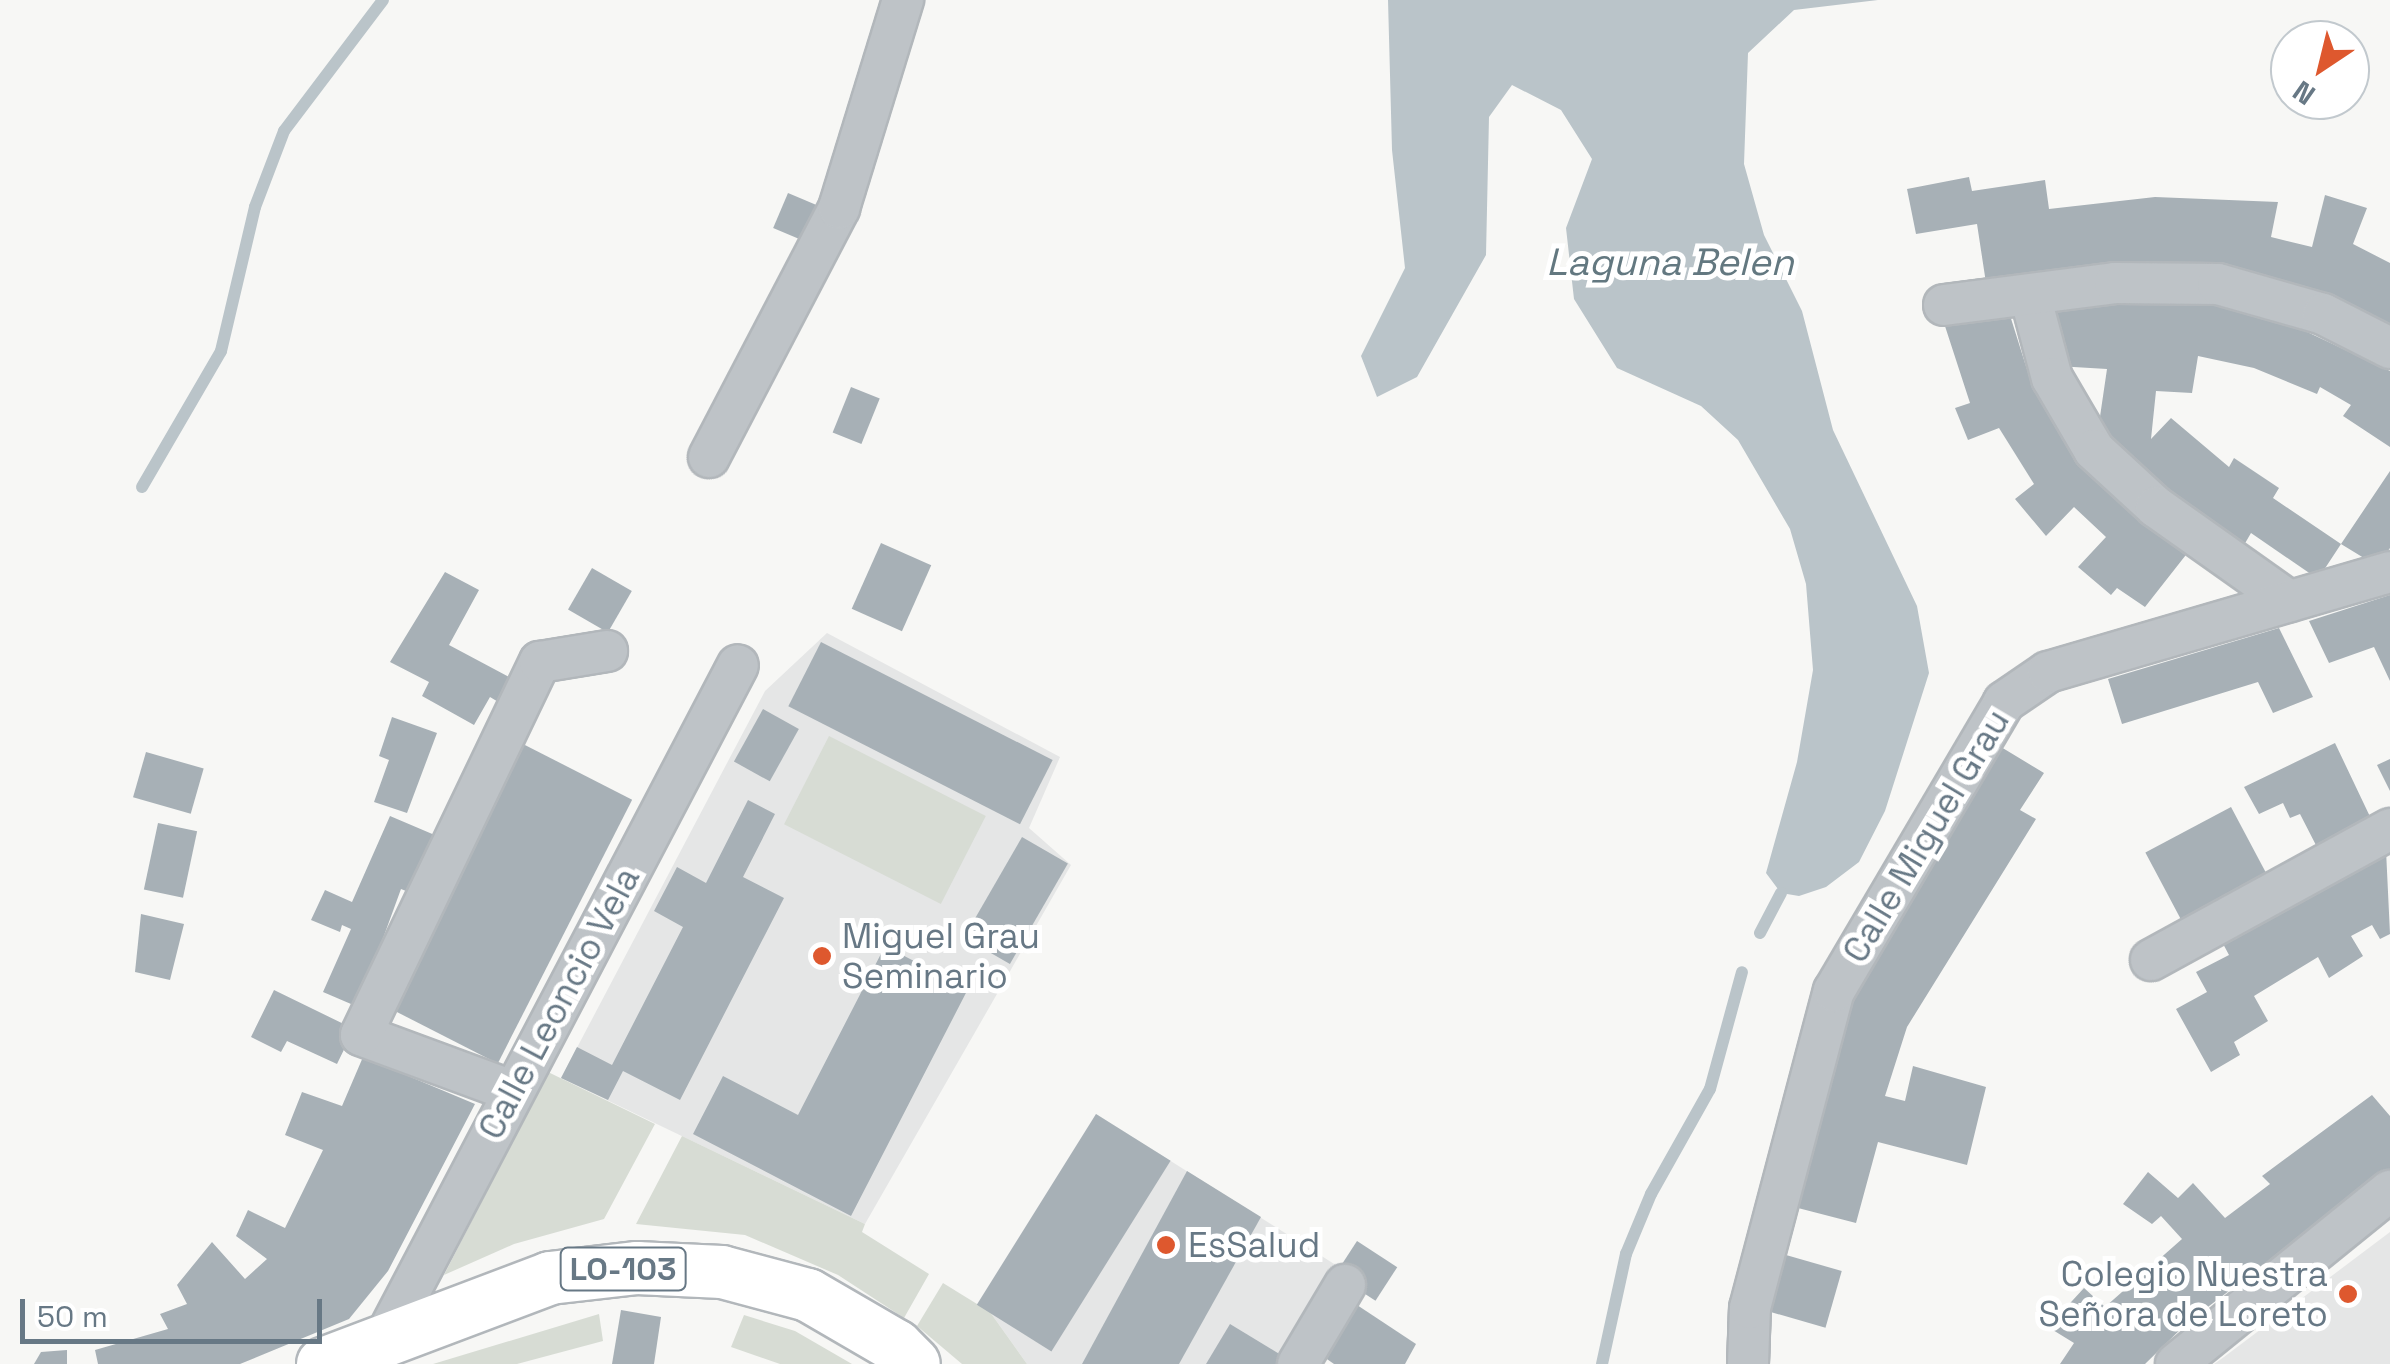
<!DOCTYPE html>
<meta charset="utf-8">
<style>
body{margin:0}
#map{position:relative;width:2390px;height:1364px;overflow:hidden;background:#f7f7f5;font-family:"Space Grotesk",sans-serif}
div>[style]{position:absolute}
.built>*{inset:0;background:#e5e6e6}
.green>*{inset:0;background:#d7dcd4;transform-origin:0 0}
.water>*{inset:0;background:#bac4c9}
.stream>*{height:12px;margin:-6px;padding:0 6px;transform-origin:6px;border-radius:6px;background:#bac4c9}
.building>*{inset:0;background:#a7b0b6;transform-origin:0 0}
.roads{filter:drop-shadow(2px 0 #b2b7bb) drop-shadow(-2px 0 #b2b7bb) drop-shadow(0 2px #b2b7bb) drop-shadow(0 -2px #b2b7bb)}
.minor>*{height:40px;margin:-20px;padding:0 20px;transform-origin:20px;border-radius:20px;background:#bec3c7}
.major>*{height:52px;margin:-26px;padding:0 26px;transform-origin:26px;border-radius:26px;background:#fff}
.dots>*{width:28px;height:28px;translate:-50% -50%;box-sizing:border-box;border:5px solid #fff;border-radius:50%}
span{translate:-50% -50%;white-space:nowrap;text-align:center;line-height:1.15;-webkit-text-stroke:10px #fff;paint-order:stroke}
.shield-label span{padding:2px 8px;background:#fff;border:2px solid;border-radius:8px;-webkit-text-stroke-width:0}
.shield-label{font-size:32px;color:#677885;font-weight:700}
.street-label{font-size:35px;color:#677885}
.poi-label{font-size:35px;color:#677885}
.left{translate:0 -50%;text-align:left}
.right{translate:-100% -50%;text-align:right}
.water-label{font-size:38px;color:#637880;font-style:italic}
.north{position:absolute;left:2270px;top:20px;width:100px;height:100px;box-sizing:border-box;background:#fff;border:2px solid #c2c9ce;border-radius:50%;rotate:215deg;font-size:28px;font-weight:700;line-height:40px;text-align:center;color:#677885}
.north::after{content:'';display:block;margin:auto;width:35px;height:45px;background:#de582e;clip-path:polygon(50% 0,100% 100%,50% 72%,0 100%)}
.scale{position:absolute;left:20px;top:1299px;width:302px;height:45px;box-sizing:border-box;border:5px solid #677885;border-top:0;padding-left:12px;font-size:30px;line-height:35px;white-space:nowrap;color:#677885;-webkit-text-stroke:8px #fff;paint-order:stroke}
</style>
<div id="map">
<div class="built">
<i style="clip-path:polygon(827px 633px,1060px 757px,1029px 828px,1071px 865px,865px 1224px,561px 1078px,765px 691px)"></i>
<i style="clip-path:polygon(1096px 1114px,1339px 1267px,1283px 1364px,1027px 1364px,990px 1312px)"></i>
<i style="clip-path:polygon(2390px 1232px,2390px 1364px,2214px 1364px,2224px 1357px)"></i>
</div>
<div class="green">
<i style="left:829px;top:736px;width:176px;height:99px;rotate:27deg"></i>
<i style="clip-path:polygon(548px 1072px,655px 1124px,604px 1219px,514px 1244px,444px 1275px)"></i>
<i style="clip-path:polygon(682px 1136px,865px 1224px,862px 1232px,929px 1274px,904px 1318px,838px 1275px,745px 1235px,636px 1224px)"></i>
<i style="clip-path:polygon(943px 1283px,990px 1312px,1027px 1364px,962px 1364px,917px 1326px)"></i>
<i style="clip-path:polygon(599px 1314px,603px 1341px,517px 1364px,433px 1364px)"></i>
<i style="clip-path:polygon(744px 1315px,795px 1331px,852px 1364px,780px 1364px,731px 1347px)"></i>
</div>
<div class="water">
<i style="clip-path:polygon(1388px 0,1878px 0,1794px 10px,1748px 53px,1744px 164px,1764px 235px,1802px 311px,1833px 430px,1917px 606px,1929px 673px,1885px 811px,1859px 862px,1826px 887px,1799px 896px,1781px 893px,1766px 873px,1797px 762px,1813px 670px,1806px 584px,1790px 529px,1738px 440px,1701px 406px,1617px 368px,1574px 299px,1566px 228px,1592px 159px,1561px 110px,1512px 85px,1489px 117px,1486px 255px,1417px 377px,1377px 397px,1361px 356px,1405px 268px,1392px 150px)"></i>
</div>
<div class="stream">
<i style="left:142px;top:487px;width:157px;rotate:-59.8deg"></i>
<i style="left:221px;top:351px;width:148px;rotate:-76.7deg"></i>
<i style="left:255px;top:207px;width:81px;rotate:-69.1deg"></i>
<i style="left:284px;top:131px;width:164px;rotate:-52.9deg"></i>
<i style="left:1760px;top:933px;width:45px;rotate:-62.3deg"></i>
<i style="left:1602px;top:1364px;width:113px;rotate:-77.7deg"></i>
<i style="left:1626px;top:1254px;width:65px;rotate:-67.4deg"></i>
<i style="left:1651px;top:1194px;width:120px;rotate:-60.7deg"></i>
<i style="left:1710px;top:1089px;width:121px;rotate:-74.7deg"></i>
</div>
<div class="building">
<i style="clip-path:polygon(1969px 177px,1972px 191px,2045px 180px,2049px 209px,2155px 197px,2278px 202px,2271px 237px,2312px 247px,2325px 195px,2367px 208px,2353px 244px,2390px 263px,2390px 331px,2059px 272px,1986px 283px,1977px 224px,1916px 234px,1907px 189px)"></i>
<i style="left:788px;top:193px;width:38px;height:38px;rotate:23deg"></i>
<i style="clip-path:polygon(2114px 303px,2207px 303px,2271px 315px,2390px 371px,2390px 447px,2343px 416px,2351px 405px,2320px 387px,2317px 394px,2254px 368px,2198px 356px,2192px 393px,2156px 391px,2151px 439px,2171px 418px,2229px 467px,2234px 458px,2279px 488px,2273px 498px,2341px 544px,2390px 471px,2390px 548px,2377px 566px,2341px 544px,2318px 579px,2251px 533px,2244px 545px,2161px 498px,2097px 437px,2107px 369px,2057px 366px,2055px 310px)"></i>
<i style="clip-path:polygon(2008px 309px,2030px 379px,2074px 451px,2189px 551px,2145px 607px,2117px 588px,2111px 595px,2078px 567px,2106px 537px,2074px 507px,2046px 536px,2015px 499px,2034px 484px,1999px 428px,1968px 440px,1955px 408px,1970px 403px,1943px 320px)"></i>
<i style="left:851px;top:387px;width:31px;height:49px;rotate:22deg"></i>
<i style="left:881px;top:543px;width:55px;height:72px;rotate:24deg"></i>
<i style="left:592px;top:568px;width:46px;height:48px;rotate:30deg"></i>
<i style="clip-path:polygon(445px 572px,479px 590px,449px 645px,513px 679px,500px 703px,490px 697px,474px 725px,422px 696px,429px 682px,390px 662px)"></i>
<i style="clip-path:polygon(2390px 595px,2390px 681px,2374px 647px,2329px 663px,2309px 621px)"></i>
<i style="clip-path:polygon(2279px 628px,2313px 697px,2273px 713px,2258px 682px,2122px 724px,2108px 679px)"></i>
<i style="left:821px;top:642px;width:260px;height:72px;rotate:27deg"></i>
<i style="left:763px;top:709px;width:41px;height:60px;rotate:29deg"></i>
<i style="clip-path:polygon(392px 717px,437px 733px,407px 813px,374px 802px,389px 760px,379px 756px)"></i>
<i style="left:519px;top:742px;width:127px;height:296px;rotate:27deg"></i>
<i style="clip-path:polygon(2335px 743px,2374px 825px,2320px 853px,2300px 814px,2290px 818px,2283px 803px,2259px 814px,2244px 787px)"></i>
<i style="clip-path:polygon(2001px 747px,2044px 773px,2020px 810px,2036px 819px,1907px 1027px,1885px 1096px,1905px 1101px,1913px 1066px,1986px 1087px,1967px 1165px,1878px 1142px,1856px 1223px,1798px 1208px,1851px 1001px)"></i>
<i style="left:146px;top:752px;width:60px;height:47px;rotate:16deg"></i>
<i style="clip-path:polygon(2390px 759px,2390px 791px,2377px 765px)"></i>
<i style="clip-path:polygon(748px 800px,775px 814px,743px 877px,784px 898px,680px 1100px,623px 1071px,608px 1100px,561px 1078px,577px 1047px,612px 1065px,683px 927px,654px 911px,677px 867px,706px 883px)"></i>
<i style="left:2231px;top:807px;width:83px;height:97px;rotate:62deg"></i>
<i style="clip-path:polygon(390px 816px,437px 836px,411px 893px,401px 889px,358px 1007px,323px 992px,351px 929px,342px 925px,340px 932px,311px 920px,325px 890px,352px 902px)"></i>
<i style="left:158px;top:823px;width:40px;height:68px;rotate:12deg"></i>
<i style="left:1022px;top:837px;width:53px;height:116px;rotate:30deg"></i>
<i style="clip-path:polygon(2386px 850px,2390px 934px,2380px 939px,2372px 925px,2351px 936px,2363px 956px,2329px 978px,2318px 957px,2254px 996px,2268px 1021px,2234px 1042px,2240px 1055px,2211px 1072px,2176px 1009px,2207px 992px,2196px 972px,2229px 955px,2221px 940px)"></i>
<i style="clip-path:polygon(141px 914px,184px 924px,170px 980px,135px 972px)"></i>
<i style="clip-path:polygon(885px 946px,968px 989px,851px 1216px,693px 1134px,723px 1076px,798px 1115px)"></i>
<i style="clip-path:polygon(274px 990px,354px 1029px,337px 1064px,287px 1041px,281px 1052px,251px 1037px)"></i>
<i style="clip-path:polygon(363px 1057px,475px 1104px,388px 1271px,349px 1319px,240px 1364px,98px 1364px,95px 1350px,168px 1329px,160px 1314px,187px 1304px,177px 1285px,212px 1242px,245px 1279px,267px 1259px,236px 1236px,248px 1210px,285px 1228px,323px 1150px,285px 1135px,302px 1092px,342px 1106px)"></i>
<i style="clip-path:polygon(2372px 1095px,2390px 1116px,2390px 1169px,2188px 1322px,2145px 1364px,2060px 1364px,2074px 1343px,2048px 1327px,2084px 1288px,2105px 1307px,2182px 1239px,2161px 1216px,2152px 1224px,2123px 1204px,2148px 1172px,2178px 1198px,2193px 1183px,2225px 1218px,2270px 1184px,2262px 1176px)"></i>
<i style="left:1096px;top:1114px;width:88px;height:225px;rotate:32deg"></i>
<i style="clip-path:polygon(1187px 1171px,1261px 1217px,1179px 1364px,1082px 1364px)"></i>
<i style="left:1357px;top:1241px;width:48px;height:40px;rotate:33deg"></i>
<i style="left:1786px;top:1255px;width:58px;height:59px;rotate:16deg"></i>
<i style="clip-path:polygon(1354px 1303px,1416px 1344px,1405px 1364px,1334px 1364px,1324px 1357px)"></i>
<i style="clip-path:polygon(621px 1310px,661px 1317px,654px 1364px,612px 1364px)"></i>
<i style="clip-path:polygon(1230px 1324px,1286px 1358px,1283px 1364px,1206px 1364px)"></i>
<i style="clip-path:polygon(67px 1350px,67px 1364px,34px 1364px,41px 1352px)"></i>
</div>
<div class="roads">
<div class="minor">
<i style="left:2030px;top:295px;width:86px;rotate:75.2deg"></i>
<i style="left:2052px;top:378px;width:83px;rotate:59.7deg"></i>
<i style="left:2094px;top:450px;width:84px;rotate:42.6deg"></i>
<i style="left:2156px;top:507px;width:163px;rotate:35.3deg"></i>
<i style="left:1944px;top:305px;width:172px;rotate:-7.3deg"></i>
<i style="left:2115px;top:283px;width:103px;rotate:0.6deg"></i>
<i style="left:2218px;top:284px;width:109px;rotate:15.9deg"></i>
<i style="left:2323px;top:314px;width:75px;rotate:26.9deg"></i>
<i style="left:709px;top:457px;width:281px;rotate:-62.4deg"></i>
<i style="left:839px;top:208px;width:218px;rotate:-72.9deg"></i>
<i style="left:2151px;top:960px;width:273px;rotate:-28.7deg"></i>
<i style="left:512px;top:1091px;width:161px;rotate:-159.7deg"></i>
<i style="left:361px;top:1035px;width:414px;rotate:-64.4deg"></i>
<i style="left:540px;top:662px;width:68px;rotate:-9.3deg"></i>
<i style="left:383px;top:1342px;width:764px;rotate:-62.33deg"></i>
<i style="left:1298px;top:1364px;width:92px;rotate:-59.3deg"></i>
<i style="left:1748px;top:1364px;width:56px;rotate:-88deg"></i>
<i style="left:1750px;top:1308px;width:328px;rotate:-75.2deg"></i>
<i style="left:1834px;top:991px;width:335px;rotate:-59.5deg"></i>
<i style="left:2004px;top:702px;width:53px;rotate:-34.3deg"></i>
<i style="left:2048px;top:672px;width:356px;rotate:-16.3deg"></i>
<i style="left:2176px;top:1364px;width:275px;rotate:-39deg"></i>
</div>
<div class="major">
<i style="left:323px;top:1364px;width:243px;rotate:-20.7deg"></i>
<i style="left:550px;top:1278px;width:88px;rotate:-6.6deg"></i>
<i style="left:637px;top:1268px;width:85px;rotate:2.7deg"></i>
<i style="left:722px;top:1272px;width:89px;rotate:15deg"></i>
<i style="left:808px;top:1295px;width:102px;rotate:30.1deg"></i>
<i style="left:896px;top:1346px;width:25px;rotate:45deg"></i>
</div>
</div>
<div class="dots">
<i style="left:822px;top:956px;background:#de582e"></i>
<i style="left:1166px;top:1245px;background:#de582e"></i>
<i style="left:2348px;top:1294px;background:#de582e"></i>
</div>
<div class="shield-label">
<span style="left:623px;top:1269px">LO-103</span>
</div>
<div class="street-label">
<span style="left:1926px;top:836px;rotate:-59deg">Calle Miguel Grau</span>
<span style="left:559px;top:1003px;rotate:-62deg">Calle Leoncio Vela</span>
</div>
<div class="poi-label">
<span class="left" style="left:842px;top:956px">Miguel Grau<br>Seminario</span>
<span class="left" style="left:1188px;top:1245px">EsSalud</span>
<span class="right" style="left:2328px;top:1294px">Colegio Nuestra<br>Señora de Loreto</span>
</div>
<div class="water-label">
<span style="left:1670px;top:263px">Laguna Belen</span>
</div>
<div class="north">N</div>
<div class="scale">50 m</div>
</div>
